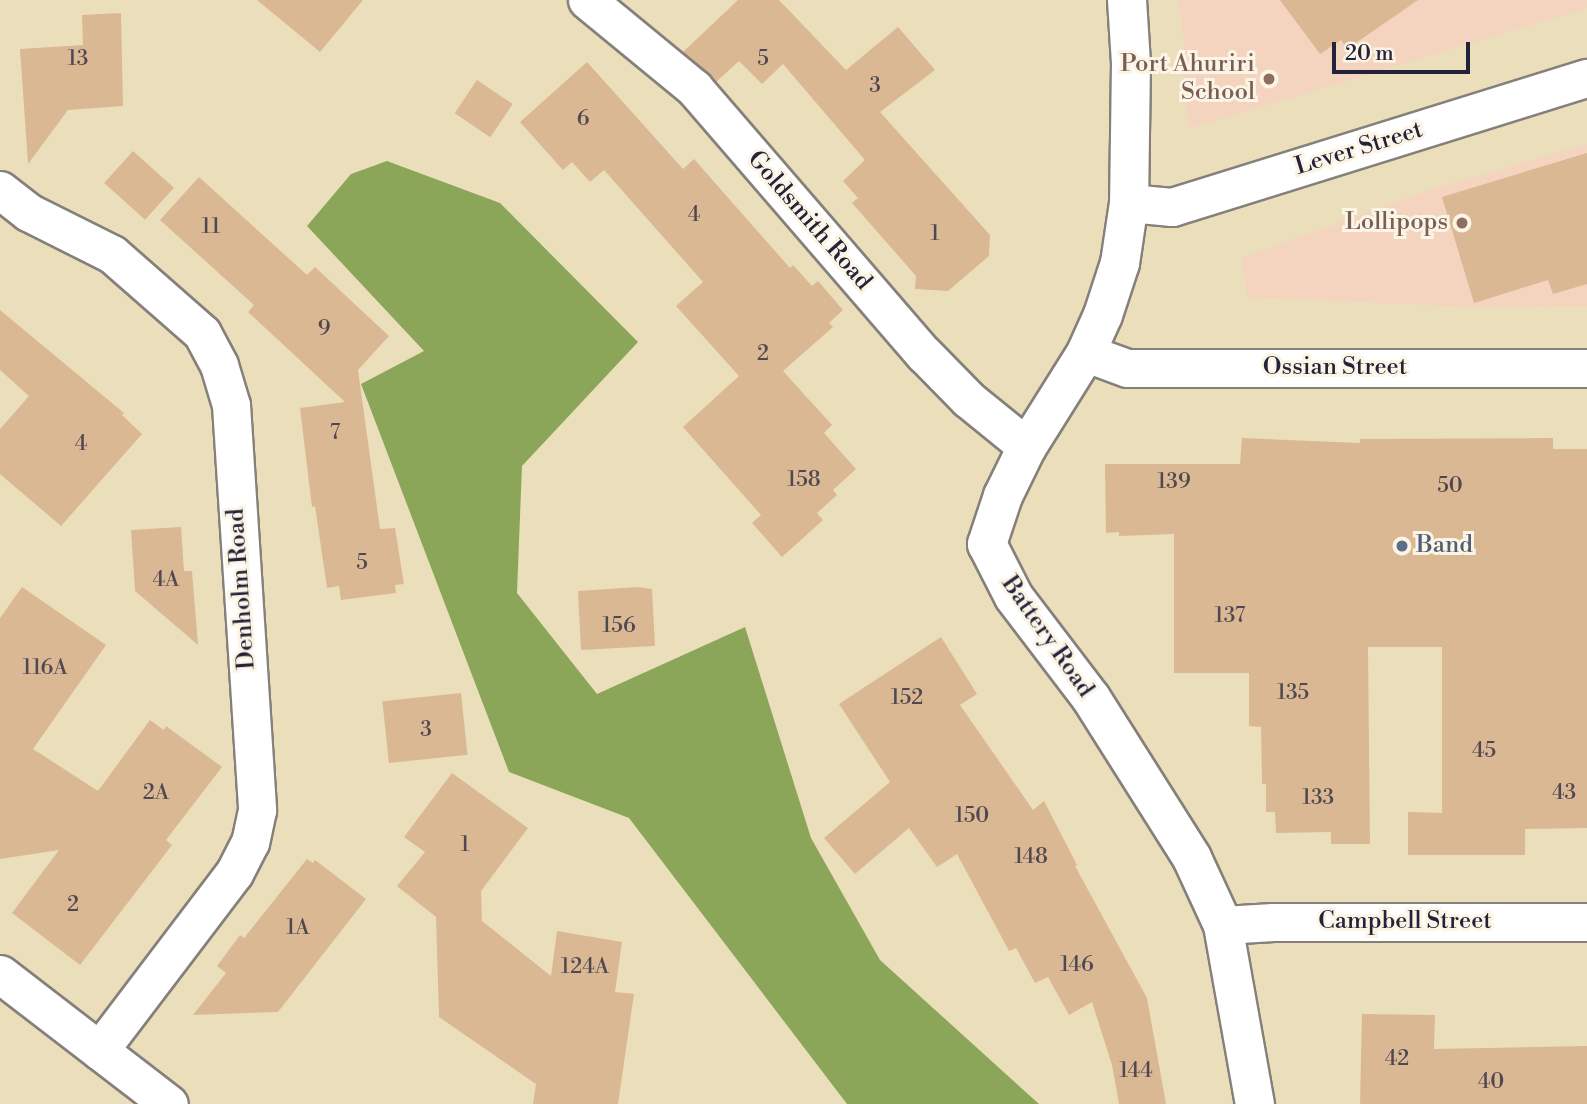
<!DOCTYPE html>
<style>
body{margin:0}
#map{position:relative;width:1587px;height:1104px;overflow:hidden;background:#ebdfbb;font-family:"Libre Bodoni",serif}
div>[style]{position:absolute}
.built>*{inset:0;background:#f4d3bf}
.forest>*{inset:0;background:#8ca659}
.building>*{inset:0;background:#dab893;transform-origin:0 0}
.roads{filter:drop-shadow(2px 0 #86807b) drop-shadow(-2px 0 #86807b) drop-shadow(0 2px #86807b) drop-shadow(0 -2px #86807b)}
.minor>*{height:37px;margin:-18.5px;padding:0 18.5px;transform-origin:18.5px;border-radius:18.5px;background:#fff}
.tertiary>*{height:38px;margin:-19px;padding:0 19px;transform-origin:19px;border-radius:19px;background:#fff}
.dots>*{width:19px;height:19px;translate:-50% -50%;box-sizing:border-box;border:4px solid #fcf5e5;border-radius:50%}
span{translate:-50% -50%;white-space:nowrap;text-align:center;line-height:1.15;-webkit-text-stroke:6px #fcf5e5;paint-order:stroke}
.number-label{font-size:21px;color:#504851}
.number-label span{-webkit-text-stroke-width:0}
.education-label{font-size:24px;color:#785e54}
.right{translate:-100% -50%;text-align:right}
.street-label{font-size:24px;color:#22223b}
.service-label{font-size:24px;color:#4e5e75}
.left{translate:0 -50%;text-align:left}
.scale{position:absolute;left:1332px;top:42px;width:138px;height:32px;box-sizing:border-box;border:4px solid #22223b;border-top:0;padding-left:9px;font-size:21px;line-height:24px;white-space:nowrap;color:#22223b;-webkit-text-stroke:5px #fcf5e5;paint-order:stroke}
</style>
<div id="map">
<div class="built">
<i style="clip-path:polygon(1177px 0,1587px 0,1587px 8px,1188px 129px,1183px 28px)"></i>
<i style="clip-path:polygon(1587px 144px,1587px 306px,1471px 307px,1247px 297px,1241px 258px,1433px 189px)"></i>
</div>
<div class="forest">
<i style="clip-path:polygon(387px 161px,500px 203px,638px 342px,522px 466px,517px 593px,597px 694px,745px 627px,811px 838px,880px 960px,1039px 1104px,847px 1104px,629px 818px,509px 772px,361px 384px,424px 351px,307px 226px,351px 174px)"></i>
</div>
<div class="building">
<i style="clip-path:polygon(257px 0,363px 0,320px 52px)"></i>
<i style="clip-path:polygon(738px 0,779px 0,846px 70px,898px 27px,935px 70px,880px 112px,990px 235px,989px 256px,948px 291px,915px 289px,916px 276px,852px 203px,858px 198px,843px 181px,865px 160px,783px 64px,762px 84px,739px 61px,716px 82px,683px 52px)"></i>
<i style="clip-path:polygon(1280px 0,1418px 0,1347px 49px,1341px 40px,1320px 54px)"></i>
<i style="clip-path:polygon(121px 13px,123px 106px,68px 110px,28px 164px,20px 49px,83px 45px,82px 15px)"></i>
<i style="clip-path:polygon(587px 62px,683px 169px,694px 159px,790px 268px,793px 265px,812px 286px,818px 281px,843px 310px,829px 323px,833px 327px,783px 371px,832px 425px,824px 433px,856px 469px,833px 490px,837px 495px,817px 513px,823px 520px,782px 557px,752px 523px,761px 515px,683px 427px,739px 376px,676px 306px,703px 282px,604px 170px,590px 182px,572px 162px,563px 170px,520px 122px)"></i>
<i style="left:477px;top:80px;width:43px;height:40px;rotate:34deg"></i>
<i style="left:133px;top:151px;width:55px;height:43px;rotate:42deg"></i>
<i style="clip-path:polygon(1587px 153px,1587px 284px,1553px 294px,1548px 280px,1474px 303px,1442px 197px)"></i>
<i style="clip-path:polygon(199px 177px,307px 275px,315px 267px,389px 336px,358px 370px,380px 529px,395px 528px,404px 584px,395px 585px,396px 593px,341px 600px,339px 586px,327px 588px,315px 506px,312px 507px,300px 408px,345px 402px,248px 312px,254px 305px,160px 220px)"></i>
<i style="clip-path:polygon(0 310px,124px 413px,122px 415px,142px 434px,61px 526px,0 474px,0 429px,29px 396px,0 370px)"></i>
<i style="clip-path:polygon(1242px 438px,1360px 443px,1360px 439px,1553px 438px,1553px 449px,1587px 449px,1587px 828px,1525px 829px,1525px 855px,1408px 855px,1408px 812px,1442px 813px,1442px 647px,1368px 647px,1370px 844px,1331px 844px,1331px 832px,1276px 833px,1275px 812px,1266px 812px,1266px 784px,1262px 784px,1261px 727px,1249px 726px,1249px 673px,1174px 673px,1174px 534px,1119px 536px,1119px 532px,1106px 533px,1105px 464px,1240px 464px)"></i>
<i style="clip-path:polygon(181px 527px,184px 571px,192px 571px,198px 645px,135px 591px,131px 530px)"></i>
<i style="clip-path:polygon(22px 587px,106px 645px,33px 749px,98px 791px,150px 720px,164px 730px,166px 726px,222px 767px,166px 840px,172px 845px,80px 965px,12px 913px,59px 850px,0 859px,0 618px)"></i>
<i style="clip-path:polygon(638px 587px,652px 589px,655px 646px,581px 650px,578px 591px)"></i>
<i style="clip-path:polygon(941px 637px,977px 694px,960px 705px,1033px 810px,1044px 801px,1077px 865px,1075px 866px,1147px 998px,1166px 1104px,1119px 1104px,1112px 1065px,1092px 1002px,1069px 1015px,1048px 977px,1035px 983px,1016px 948px,1009px 951px,957px 854px,937px 867px,909px 828px,855px 874px,824px 838px,890px 782px,839px 704px)"></i>
<i style="left:461px;top:693px;width:62px;height:79px;rotate:84deg"></i>
<i style="clip-path:polygon(452px 773px,528px 828px,481px 891px,482px 921px,551px 976px,557px 931px,622px 942px,615px 992px,634px 994px,618px 1104px,533px 1104px,536px 1084px,439px 1017px,436px 917px,397px 886px,425px 852px,404px 837px)"></i>
<i style="clip-path:polygon(307px 859px,313px 863px,315px 860px,366px 899px,278px 1012px,193px 1015px,226px 973px,217px 966px,240px 935px,244px 938px)"></i>
<i style="clip-path:polygon(1362px 1014px,1435px 1015px,1434px 1049px,1587px 1046px,1587px 1104px,1360px 1104px)"></i>
</div>
<div class="roads">
<div class="minor">
<i style="left:587px;top:0;width:139px;rotate:39.4deg"></i>
<i style="left:694px;top:88px;width:352px;rotate:49.2deg"></i>
<i style="left:924px;top:354px;width:63px;rotate:45.6deg"></i>
<i style="left:968px;top:399px;width:76px;rotate:39.1deg"></i>
<i style="left:0;top:190px;width:36px;rotate:38deg"></i>
<i style="left:28px;top:212px;width:94px;rotate:26.6deg"></i>
<i style="left:112px;top:254px;width:120px;rotate:41.3deg"></i>
<i style="left:202px;top:333px;width:36px;rotate:62deg"></i>
<i style="left:219px;top:365px;width:42px;rotate:73.3deg"></i>
<i style="left:231px;top:405px;width:406px;rotate:86.3deg"></i>
<i style="left:257px;top:810px;width:33px;rotate:102deg"></i>
<i style="left:250px;top:842px;width:35px;rotate:117deg"></i>
<i style="left:234px;top:873px;width:223px;rotate:127.2deg"></i>
<i style="left:1129px;top:203px;width:43px;rotate:5.3deg"></i>
<i style="left:1172px;top:207px;width:435px;rotate:-17.3deg"></i>
<i style="left:1086px;top:353px;width:44px;rotate:20.1deg"></i>
<i style="left:1127px;top:368px;width:460px"></i>
<i style="left:1223px;top:925px;width:50px;rotate:-3.4deg"></i>
<i style="left:1273px;top:922px;width:314px"></i>
<i style="left:0;top:974px;width:213px;rotate:37.6deg"></i>
</div>
<div class="tertiary">
<i style="left:1127px;top:0;width:63px;rotate:86.4deg"></i>
<i style="left:1131px;top:63px;width:140px;rotate:90.8deg"></i>
<i style="left:1129px;top:203px;width:61px;rotate:98.5deg"></i>
<i style="left:1120px;top:263px;width:55px;rotate:108.1deg"></i>
<i style="left:1103px;top:315px;width:42px;rotate:114.1deg"></i>
<i style="left:1086px;top:353px;width:111px;rotate:122.1deg"></i>
<i style="left:1027px;top:447px;width:55px;rotate:116.1deg"></i>
<i style="left:1003px;top:496px;width:51px;rotate:108.4deg"></i>
<i style="left:987px;top:544px;width:59px;rotate:63deg"></i>
<i style="left:1014px;top:597px;width:127px;rotate:52.7deg"></i>
<i style="left:1091px;top:698px;width:189px;rotate:57.7deg"></i>
<i style="left:1192px;top:858px;width:74px;rotate:65.2deg"></i>
<i style="left:1223px;top:925px;width:182px;rotate:79.9deg"></i>
</div>
</div>
<div class="dots">
<i style="left:1269px;top:79px;background:#8d6e63"></i>
<i style="left:1462px;top:223px;background:#8d6e63"></i>
<i style="left:1402px;top:546px;background:#5c6f8a"></i>
</div>
<div class="number-label">
<span style="left:78px;top:59px">13</span>
<span style="left:763px;top:59px">5</span>
<span style="left:875px;top:86px">3</span>
<span style="left:583px;top:119px">6</span>
<span style="left:694px;top:215px">4</span>
<span style="left:211px;top:227px">11</span>
<span style="left:935px;top:234px">1</span>
<span style="left:324px;top:329px">9</span>
<span style="left:763px;top:354px">2</span>
<span style="left:335px;top:433px">7</span>
<span style="left:81px;top:444px">4</span>
<span style="left:804px;top:480px">158</span>
<span style="left:1174px;top:482px">139</span>
<span style="left:1450px;top:486px">50</span>
<span style="left:362px;top:563px">5</span>
<span style="left:166px;top:580px">4A</span>
<span style="left:1230px;top:616px">137</span>
<span style="left:619px;top:626px">156</span>
<span style="left:45px;top:668px">116A</span>
<span style="left:1293px;top:693px">135</span>
<span style="left:907px;top:698px">152</span>
<span style="left:426px;top:730px">3</span>
<span style="left:1484px;top:751px">45</span>
<span style="left:156px;top:793px">2A</span>
<span style="left:1564px;top:793px">43</span>
<span style="left:1318px;top:798px">133</span>
<span style="left:972px;top:816px">150</span>
<span style="left:465px;top:845px">1</span>
<span style="left:1031px;top:857px">148</span>
<span style="left:73px;top:905px">2</span>
<span style="left:298px;top:928px">1A</span>
<span style="left:1077px;top:965px">146</span>
<span style="left:585px;top:967px">124A</span>
<span style="left:1397px;top:1059px">42</span>
<span style="left:1136px;top:1071px">144</span>
<span style="left:1491px;top:1082px">40</span>
</div>
<div class="education-label">
<span class="right" style="left:1255px;top:79px">Port Ahuriri<br>School</span>
<span class="right" style="left:1448px;top:223px">Lollipops</span>
</div>
<div class="street-label">
<span style="left:1359px;top:149px;rotate:-17deg">Lever Street</span>
<span style="left:809px;top:221px;rotate:49deg">Goldsmith Road</span>
<span style="left:1335px;top:368px">Ossian Street</span>
<span style="left:242px;top:589px;rotate:-94deg">Denholm Road</span>
<span style="left:1047px;top:637px;rotate:55deg">Battery Road</span>
<span style="left:1405px;top:922px">Campbell Street</span>
</div>
<div class="service-label">
<span class="left" style="left:1416px;top:546px">Band</span>
</div>
<div class="scale">20 m</div>
</div>
